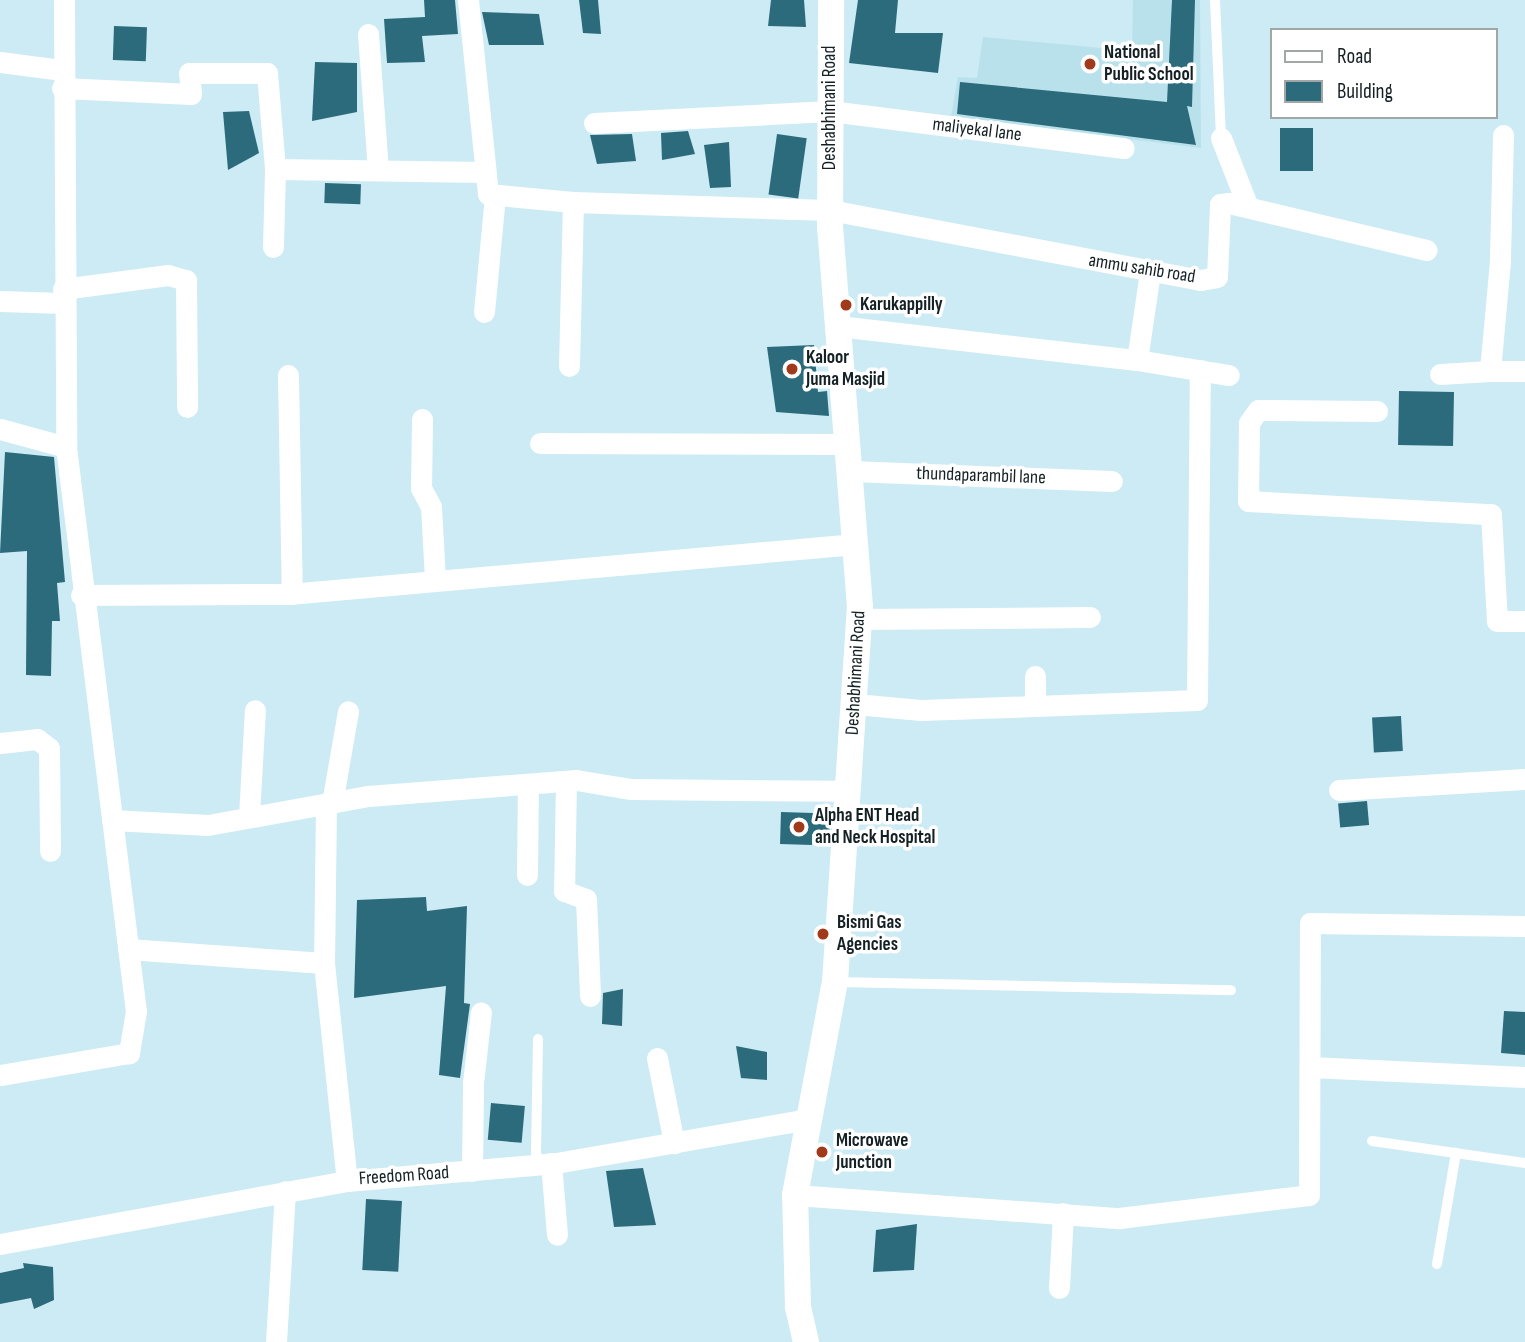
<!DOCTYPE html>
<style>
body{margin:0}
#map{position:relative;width:1525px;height:1342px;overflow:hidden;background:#ccebf4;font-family:"Sofia Sans Condensed",sans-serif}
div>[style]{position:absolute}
.built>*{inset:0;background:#b9e1ec}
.building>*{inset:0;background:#2c6b7b;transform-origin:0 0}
.service>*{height:10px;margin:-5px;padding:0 5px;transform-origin:5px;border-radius:5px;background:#fff}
.minor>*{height:21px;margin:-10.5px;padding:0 10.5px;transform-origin:10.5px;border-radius:10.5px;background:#fff}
.tertiary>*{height:26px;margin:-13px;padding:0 13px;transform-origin:13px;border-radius:13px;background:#fff}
.dots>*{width:19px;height:19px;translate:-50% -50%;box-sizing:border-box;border:4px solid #fff;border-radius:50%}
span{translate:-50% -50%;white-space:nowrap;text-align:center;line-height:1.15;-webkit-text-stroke:7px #fff;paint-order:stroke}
.poi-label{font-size:19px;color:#142023;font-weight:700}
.left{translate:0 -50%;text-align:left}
.street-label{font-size:19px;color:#142023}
.legend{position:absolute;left:1270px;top:28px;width:228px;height:91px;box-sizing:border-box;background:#fff;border:2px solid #a1a6a7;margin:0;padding:9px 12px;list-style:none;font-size:21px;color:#142023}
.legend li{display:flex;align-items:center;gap:14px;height:35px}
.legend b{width:35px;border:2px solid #a1a6a7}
</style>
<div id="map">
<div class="built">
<i style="clip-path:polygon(1133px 0,1200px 0,1201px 148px,951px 117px,958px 77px,977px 78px,983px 37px,1132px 51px)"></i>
</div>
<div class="building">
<i style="clip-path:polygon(424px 0,455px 0,458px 34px,422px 36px,425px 62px,387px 63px,384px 19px,425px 17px)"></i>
<i style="clip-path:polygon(579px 0,598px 0,601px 34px,583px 33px)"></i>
<i style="clip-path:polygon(771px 0,804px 0,806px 27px,768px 26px)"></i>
<i style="clip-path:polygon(858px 0,898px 0,895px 33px,943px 33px,938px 73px,849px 63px)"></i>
<i style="clip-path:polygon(1172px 0,1195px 0,1192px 107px,1187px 106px,1196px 145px,957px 114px,960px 82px,1167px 102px)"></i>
<i style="clip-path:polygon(482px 12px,539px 14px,544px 45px,489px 45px)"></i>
<i style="left:114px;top:26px;width:33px;height:34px;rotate:2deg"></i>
<i style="clip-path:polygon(315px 62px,357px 63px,357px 112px,312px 121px)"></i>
<i style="clip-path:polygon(249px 111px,259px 153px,228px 170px,223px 112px)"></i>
<i style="left:1280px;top:128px;width:33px;height:43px"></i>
<i style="clip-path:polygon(688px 131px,695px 154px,662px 160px,661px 133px)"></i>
<i style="clip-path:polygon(632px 134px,636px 161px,597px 164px,590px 135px)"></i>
<i style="left:777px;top:134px;width:30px;height:61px;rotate:8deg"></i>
<i style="clip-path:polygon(729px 142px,731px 187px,710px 188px,704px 145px)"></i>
<i style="left:325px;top:183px;width:36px;height:20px;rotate:2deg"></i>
<i style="clip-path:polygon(814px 345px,818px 392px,827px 391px,829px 416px,776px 412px,767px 347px)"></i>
<i style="left:1399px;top:391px;width:55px;height:54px;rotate:1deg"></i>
<i style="clip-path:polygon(5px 452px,54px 457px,65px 582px,57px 583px,60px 621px,52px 621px,51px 676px,26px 675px,27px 551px,0 553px)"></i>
<i style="left:1401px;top:716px;width:35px;height:29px;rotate:87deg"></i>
<i style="left:1367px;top:801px;width:24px;height:29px;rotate:85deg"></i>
<i style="clip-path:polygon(781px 812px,813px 813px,812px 820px,830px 821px,829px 834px,812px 834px,812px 845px,780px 844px)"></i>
<i style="clip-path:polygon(426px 897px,427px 911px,467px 906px,464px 1003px,470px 1004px,460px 1078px,439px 1075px,446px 986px,354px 998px,357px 900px)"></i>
<i style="clip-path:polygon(623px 989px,622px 1026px,602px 1024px,603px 993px)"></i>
<i style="clip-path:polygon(1504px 1011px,1525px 1012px,1525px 1055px,1501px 1053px)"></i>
<i style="clip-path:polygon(736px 1046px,767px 1052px,767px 1080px,741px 1078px)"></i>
<i style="left:491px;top:1103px;width:34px;height:37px;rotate:5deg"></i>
<i style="clip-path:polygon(643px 1168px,656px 1225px,614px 1227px,606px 1171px)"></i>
<i style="left:366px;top:1199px;width:36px;height:71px;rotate:3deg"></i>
<i style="clip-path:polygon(917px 1224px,914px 1270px,873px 1272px,876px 1230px)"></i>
<i style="clip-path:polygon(23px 1263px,53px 1267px,54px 1300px,34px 1309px,31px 1298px,0 1304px,0 1273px,24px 1268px)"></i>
</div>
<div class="service">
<i style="left:1215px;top:0;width:138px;rotate:87.5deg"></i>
<i style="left:835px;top:982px;width:396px;rotate:1.2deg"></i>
<i style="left:538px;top:1039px;width:115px;rotate:91deg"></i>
<i style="left:536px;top:1154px;width:12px;rotate:59deg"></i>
<i style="left:1372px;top:1141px;width:155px;rotate:8.2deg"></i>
<i style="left:1437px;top:1264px;width:113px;rotate:-80.3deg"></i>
</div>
<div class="minor">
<i style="left:64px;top:0;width:447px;rotate:89.7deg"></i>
<i style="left:468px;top:0;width:195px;rotate:84.1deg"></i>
<i style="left:488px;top:194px;width:85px;rotate:5.4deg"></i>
<i style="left:573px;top:202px;width:257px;rotate:1.8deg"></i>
<i style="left:830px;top:210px;width:377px;rotate:10.7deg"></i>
<i style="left:1200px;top:280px;width:17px;rotate:-10deg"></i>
<i style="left:1217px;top:277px;width:73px;rotate:-87.6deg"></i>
<i style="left:1220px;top:204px;width:9px;rotate:-6deg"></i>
<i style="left:1229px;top:203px;width:203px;rotate:13.4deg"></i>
<i style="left:368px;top:34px;width:136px;rotate:85.8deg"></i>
<i style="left:0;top:62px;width:63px;rotate:7.4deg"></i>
<i style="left:62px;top:88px;width:129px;rotate:2.7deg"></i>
<i style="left:191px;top:94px;width:21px;rotate:-95deg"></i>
<i style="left:189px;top:73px;width:78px"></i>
<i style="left:267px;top:73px;width:96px;rotate:85.2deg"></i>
<i style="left:275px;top:169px;width:210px;rotate:0.8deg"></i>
<i style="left:594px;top:123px;width:236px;rotate:-2.9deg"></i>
<i style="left:830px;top:111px;width:296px;rotate:7.2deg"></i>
<i style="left:1503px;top:135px;width:126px;rotate:91.4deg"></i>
<i style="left:1500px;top:261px;width:110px;rotate:95.2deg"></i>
<i style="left:1490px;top:371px;width:35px"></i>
<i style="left:1221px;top:138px;width:74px;rotate:68.6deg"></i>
<i style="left:273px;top:247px;width:78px;rotate:-88.5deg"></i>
<i style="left:1150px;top:272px;width:89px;rotate:98.4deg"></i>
<i style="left:1137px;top:360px;width:93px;rotate:9.3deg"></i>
<i style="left:63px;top:289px;width:106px;rotate:-7.6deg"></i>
<i style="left:168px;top:275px;width:19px;rotate:16deg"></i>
<i style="left:186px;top:280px;width:127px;rotate:89.5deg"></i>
<i style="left:0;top:301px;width:63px;rotate:1.8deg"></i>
<i style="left:484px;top:312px;width:118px;rotate:-84.6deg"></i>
<i style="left:838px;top:326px;width:301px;rotate:6.5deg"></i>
<i style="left:569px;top:366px;width:164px;rotate:-88.6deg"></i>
<i style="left:1440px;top:374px;width:50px;rotate:-3.4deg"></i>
<i style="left:288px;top:375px;width:219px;rotate:89deg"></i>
<i style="left:1377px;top:411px;width:119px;rotate:-179.5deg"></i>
<i style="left:1258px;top:410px;width:16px;rotate:125deg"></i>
<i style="left:1249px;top:423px;width:78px;rotate:90.7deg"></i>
<i style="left:1248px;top:501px;width:243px;rotate:3.1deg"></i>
<i style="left:1491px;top:514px;width:107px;rotate:86.8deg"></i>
<i style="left:1497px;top:621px;width:28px"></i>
<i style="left:422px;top:419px;width:69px;rotate:90.8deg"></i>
<i style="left:421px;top:488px;width:21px;rotate:62deg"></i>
<i style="left:431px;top:507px;width:72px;rotate:86.8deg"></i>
<i style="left:0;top:429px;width:68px;rotate:15.3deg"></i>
<i style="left:66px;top:447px;width:568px;rotate:82.93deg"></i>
<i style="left:136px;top:1011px;width:43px;rotate:99.5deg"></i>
<i style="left:129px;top:1053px;width:131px;rotate:170.3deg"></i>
<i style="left:540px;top:443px;width:308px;rotate:0.2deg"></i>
<i style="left:851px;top:471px;width:261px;rotate:2.2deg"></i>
<i style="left:81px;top:595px;width:208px;rotate:-0.3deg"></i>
<i style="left:289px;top:594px;width:569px;rotate:-5.04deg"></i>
<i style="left:860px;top:619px;width:230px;rotate:-0.5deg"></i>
<i style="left:1035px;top:676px;width:30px;rotate:90deg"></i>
<i style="left:1035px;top:706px;width:162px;rotate:-2.1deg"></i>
<i style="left:1197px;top:700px;width:330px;rotate:-89.5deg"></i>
<i style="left:855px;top:704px;width:66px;rotate:5.2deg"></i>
<i style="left:921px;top:710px;width:114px;rotate:-2deg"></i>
<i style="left:0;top:743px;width:37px;rotate:-6deg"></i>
<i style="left:37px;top:739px;width:15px;rotate:37deg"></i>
<i style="left:49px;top:748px;width:103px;rotate:89.4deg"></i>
<i style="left:566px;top:781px;width:110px;rotate:91deg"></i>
<i style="left:564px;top:891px;width:23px;rotate:20deg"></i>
<i style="left:586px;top:899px;width:97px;rotate:87.6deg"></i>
<i style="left:1339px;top:790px;width:186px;rotate:-3.4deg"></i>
<i style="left:332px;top:803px;width:93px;rotate:-80.1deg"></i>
<i style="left:326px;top:804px;width:159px;rotate:90.7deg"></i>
<i style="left:324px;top:963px;width:219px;rotate:84deg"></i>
<i style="left:249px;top:816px;width:106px;rotate:-86.8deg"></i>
<i style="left:112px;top:820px;width:96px;rotate:3deg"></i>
<i style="left:208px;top:825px;width:163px;rotate:-10.3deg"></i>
<i style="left:368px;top:796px;width:209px;rotate:-4.4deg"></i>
<i style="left:576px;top:780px;width:56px;rotate:9.3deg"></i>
<i style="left:631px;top:789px;width:214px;rotate:0.5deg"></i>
<i style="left:527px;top:875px;width:91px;rotate:-89.4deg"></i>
<i style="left:128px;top:949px;width:196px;rotate:4.1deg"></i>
<i style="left:657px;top:1058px;width:87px;rotate:78.7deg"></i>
<i style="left:1310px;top:1067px;width:215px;rotate:2.7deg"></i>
<i style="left:551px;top:1163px;width:72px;rotate:85.2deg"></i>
<i style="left:472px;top:1171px;width:88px;rotate:-89.3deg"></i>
<i style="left:473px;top:1083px;width:71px;rotate:-83.6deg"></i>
<i style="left:795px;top:1195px;width:325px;rotate:4.1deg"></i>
<i style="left:1119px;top:1218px;width:191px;rotate:-6.9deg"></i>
<i style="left:1309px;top:1195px;width:272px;rotate:-89.8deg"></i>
<i style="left:1310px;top:923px;width:215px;rotate:0.8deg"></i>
<i style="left:0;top:1244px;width:353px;rotate:-10.3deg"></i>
<i style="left:347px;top:1181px;width:210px;rotate:-4.9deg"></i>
<i style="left:556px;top:1163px;width:257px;rotate:-9.9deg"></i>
<i style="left:1059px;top:1288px;width:75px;rotate:-86.9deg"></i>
<i style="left:276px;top:1342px;width:151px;rotate:-86.6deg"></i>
</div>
<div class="tertiary">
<i style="left:806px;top:1342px;width:36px;rotate:-103deg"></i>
<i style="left:798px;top:1307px;width:112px;rotate:-91.5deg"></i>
<i style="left:795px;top:1195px;width:217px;rotate:-79.4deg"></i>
<i style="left:835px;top:982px;width:376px;rotate:-86.2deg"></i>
<i style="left:860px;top:607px;width:380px;rotate:-94.5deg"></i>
<i style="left:830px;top:228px;width:228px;rotate:-89.7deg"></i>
</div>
<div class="dots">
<i style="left:1090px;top:64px;background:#a1391b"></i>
<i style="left:846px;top:305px;background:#a1391b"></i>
<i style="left:792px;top:369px;background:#a1391b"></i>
<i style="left:799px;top:827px;background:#a1391b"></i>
<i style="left:823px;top:934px;background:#a1391b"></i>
<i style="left:822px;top:1152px;background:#a1391b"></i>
</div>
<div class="poi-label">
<span class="left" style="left:1104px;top:64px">National<br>Public School</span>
<span class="left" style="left:860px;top:305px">Karukappilly</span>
<span class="left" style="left:806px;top:369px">Kaloor<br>Juma Masjid</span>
<span class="left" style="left:815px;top:827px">Alpha ENT Head<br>and Neck Hospital</span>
<span class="left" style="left:837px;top:934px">Bismi Gas<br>Agencies</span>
<span class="left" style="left:836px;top:1152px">Microwave<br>Junction</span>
</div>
<div class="street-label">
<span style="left:830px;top:108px;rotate:-90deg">Deshabhimani Road</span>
<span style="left:977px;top:130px;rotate:7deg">maliyekal lane</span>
<span style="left:1142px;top:269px;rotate:9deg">ammu sahib road</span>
<span style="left:981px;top:476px;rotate:2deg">thundaparambil lane</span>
<span style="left:856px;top:673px;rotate:-87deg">Deshabhimani Road</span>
<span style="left:404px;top:1176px;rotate:-4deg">Freedom Road</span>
</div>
<ul class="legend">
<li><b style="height:9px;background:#fff"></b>Road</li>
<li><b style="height:19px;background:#2c6b7b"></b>Building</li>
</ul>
</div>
